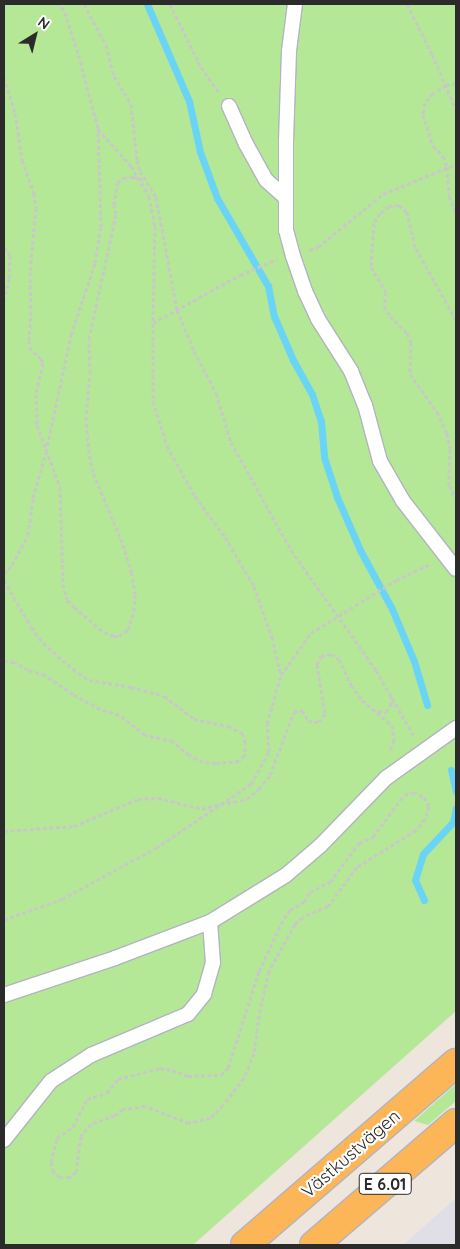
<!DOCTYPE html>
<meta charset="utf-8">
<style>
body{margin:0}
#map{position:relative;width:460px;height:1249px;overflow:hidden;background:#eee6dd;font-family:Quicksand,sans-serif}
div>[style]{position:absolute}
.industrial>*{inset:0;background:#e0dee6}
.green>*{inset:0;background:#b4e896}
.stream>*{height:7px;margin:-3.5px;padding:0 3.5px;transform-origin:3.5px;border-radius:3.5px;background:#6ad4f6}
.path>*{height:3px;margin-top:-1.5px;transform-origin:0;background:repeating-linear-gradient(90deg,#c8c8c8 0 4px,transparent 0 6.5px)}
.roads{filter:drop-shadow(1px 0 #b1b4c0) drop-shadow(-1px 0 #b1b4c0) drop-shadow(0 1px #b1b4c0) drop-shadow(0 -1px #b1b4c0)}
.service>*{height:14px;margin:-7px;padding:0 7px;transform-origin:7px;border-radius:7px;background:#fff}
.trunk>*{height:28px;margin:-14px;padding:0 14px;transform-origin:14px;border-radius:14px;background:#fcb657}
span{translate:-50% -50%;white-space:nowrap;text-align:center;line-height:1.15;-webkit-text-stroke:4.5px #fff;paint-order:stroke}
.shield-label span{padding:1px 4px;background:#fff;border:1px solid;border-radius:4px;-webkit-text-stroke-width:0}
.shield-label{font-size:16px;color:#2b2b2b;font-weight:700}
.street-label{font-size:18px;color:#2b2b2b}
.frame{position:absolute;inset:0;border:5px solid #2b2b2b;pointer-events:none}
.north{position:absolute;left:10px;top:10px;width:50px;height:50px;-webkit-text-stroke:4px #fff;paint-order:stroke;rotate:36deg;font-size:14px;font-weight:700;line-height:20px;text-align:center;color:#2b2b2b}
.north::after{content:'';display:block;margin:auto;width:18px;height:22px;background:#2b2b2b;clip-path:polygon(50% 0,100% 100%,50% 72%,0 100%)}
</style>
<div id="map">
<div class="industrial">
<i style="clip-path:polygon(456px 1198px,456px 1245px,403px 1245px)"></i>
</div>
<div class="green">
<i style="clip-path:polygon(4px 4px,456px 4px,456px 1011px,193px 1245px,4px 1245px)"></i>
<i style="clip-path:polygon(456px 1084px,456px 1101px,428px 1125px,414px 1121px)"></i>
</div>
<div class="stream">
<i style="left:147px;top:4px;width:106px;rotate:66.6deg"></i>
<i style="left:189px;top:101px;width:52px;rotate:77.8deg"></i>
<i style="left:200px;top:152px;width:49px;rotate:69.7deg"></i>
<i style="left:217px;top:198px;width:102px;rotate:59.9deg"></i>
<i style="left:268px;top:286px;width:31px;rotate:79deg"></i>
<i style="left:274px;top:316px;width:48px;rotate:66.6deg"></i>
<i style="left:293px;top:360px;width:39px;rotate:61deg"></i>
<i style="left:312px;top:394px;width:28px;rotate:72deg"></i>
<i style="left:321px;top:421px;width:36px;rotate:85deg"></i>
<i style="left:324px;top:457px;width:42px;rotate:72deg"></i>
<i style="left:337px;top:497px;width:58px;rotate:66.5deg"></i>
<i style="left:360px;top:550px;width:67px;rotate:61.5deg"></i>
<i style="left:392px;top:609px;width:56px;rotate:67.1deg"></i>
<i style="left:414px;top:661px;width:46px;rotate:73.5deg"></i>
<i style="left:451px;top:770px;width:22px;rotate:77deg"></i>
<i style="left:424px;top:900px;width:22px;rotate:-114deg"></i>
<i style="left:415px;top:880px;width:27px;rotate:-73deg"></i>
<i style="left:423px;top:854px;width:44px;rotate:-46.8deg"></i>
<i style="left:453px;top:822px;width:14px;rotate:-78deg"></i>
</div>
<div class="path">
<i style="left:84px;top:4px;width:47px;rotate:61.8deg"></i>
<i style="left:106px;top:45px;width:32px;rotate:76deg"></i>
<i style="left:114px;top:76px;width:33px;rotate:59deg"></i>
<i style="left:131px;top:104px;width:56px;rotate:83.9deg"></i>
<i style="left:137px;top:160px;width:11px;rotate:75deg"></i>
<i style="left:140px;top:171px;width:31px;rotate:58deg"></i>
<i style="left:156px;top:197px;width:115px;rotate:79.5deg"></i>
<i style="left:177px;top:310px;width:44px;rotate:67.5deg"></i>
<i style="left:194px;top:351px;width:47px;rotate:62.4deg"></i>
<i style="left:216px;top:393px;width:51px;rotate:73deg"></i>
<i style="left:231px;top:442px;width:124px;rotate:60.9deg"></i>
<i style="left:291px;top:550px;width:147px;rotate:54.7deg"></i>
<i style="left:376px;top:670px;width:76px;rotate:60.1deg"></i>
<i style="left:170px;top:4px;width:70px;rotate:63.8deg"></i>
<i style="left:201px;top:67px;width:32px;rotate:55deg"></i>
<i style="left:407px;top:4px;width:56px;rotate:63.4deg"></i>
<i style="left:432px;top:54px;width:61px;rotate:66.8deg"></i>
<i style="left:4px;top:77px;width:38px;rotate:73deg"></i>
<i style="left:15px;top:113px;width:48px;rotate:81.5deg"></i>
<i style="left:22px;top:160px;width:35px;rotate:70deg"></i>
<i style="left:34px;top:193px;width:15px;rotate:82deg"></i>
<i style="left:36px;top:208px;width:64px;rotate:95.4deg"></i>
<i style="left:30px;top:272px;width:39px;rotate:89deg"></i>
<i style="left:31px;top:311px;width:29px;rotate:94deg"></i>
<i style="left:29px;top:340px;width:7px;rotate:90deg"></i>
<i style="left:29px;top:347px;width:17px;rotate:45deg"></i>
<i style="left:41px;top:359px;width:4px;rotate:63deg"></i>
<i style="left:43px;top:363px;width:32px;rotate:103deg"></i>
<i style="left:36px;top:394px;width:31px;rotate:88deg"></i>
<i style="left:37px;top:425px;width:66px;rotate:69.6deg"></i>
<i style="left:60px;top:487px;width:97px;rotate:88.2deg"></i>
<i style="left:63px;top:584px;width:16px;rotate:76deg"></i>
<i style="left:67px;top:600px;width:10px;rotate:45deg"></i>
<i style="left:74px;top:607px;width:39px;rotate:40deg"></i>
<i style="left:104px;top:632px;width:11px;rotate:22deg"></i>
<i style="left:114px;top:636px;width:5px"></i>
<i style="left:119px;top:636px;width:11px;rotate:-34deg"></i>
<i style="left:128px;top:630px;width:20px;rotate:-72deg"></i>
<i style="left:134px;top:611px;width:16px;rotate:-86deg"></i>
<i style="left:135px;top:595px;width:22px;rotate:-98deg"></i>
<i style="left:132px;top:573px;width:38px;rotate:-108deg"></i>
<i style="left:120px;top:537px;width:70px;rotate:-112.6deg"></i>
<i style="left:93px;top:472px;width:19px;rotate:-102deg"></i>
<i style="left:89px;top:453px;width:33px;rotate:-95deg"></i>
<i style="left:86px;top:420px;width:47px;rotate:-85.1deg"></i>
<i style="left:90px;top:373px;width:34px;rotate:-92deg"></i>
<i style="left:89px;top:339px;width:128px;rotate:-77.8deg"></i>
<i style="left:116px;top:214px;width:9px;rotate:-103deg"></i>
<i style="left:114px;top:205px;width:22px;rotate:-82deg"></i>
<i style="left:117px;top:183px;width:8px;rotate:-40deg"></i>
<i style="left:123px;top:178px;width:10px;rotate:-6deg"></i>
<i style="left:133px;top:177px;width:12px;rotate:14deg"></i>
<i style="left:456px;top:83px;width:10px;rotate:169deg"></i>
<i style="left:446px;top:85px;width:15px;rotate:148deg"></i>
<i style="left:433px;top:93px;width:13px;rotate:129deg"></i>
<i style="left:425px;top:103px;width:11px;rotate:100deg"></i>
<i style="left:423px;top:114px;width:34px;rotate:73deg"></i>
<i style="left:433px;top:146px;width:14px;rotate:45deg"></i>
<i style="left:443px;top:156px;width:12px;rotate:70deg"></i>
<i style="left:447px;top:167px;width:29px;rotate:86deg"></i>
<i style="left:449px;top:196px;width:18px;rotate:68deg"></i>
<i style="left:98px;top:129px;width:50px;rotate:48.3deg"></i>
<i style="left:131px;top:166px;width:35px;rotate:59deg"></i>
<i style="left:149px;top:196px;width:31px;rotate:79deg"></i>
<i style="left:155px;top:226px;width:97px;rotate:91.2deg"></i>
<i style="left:153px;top:323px;width:99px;rotate:-28.9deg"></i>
<i style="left:240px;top:275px;width:40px;rotate:-23.4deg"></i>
<i style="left:4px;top:247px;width:10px;rotate:53deg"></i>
<i style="left:10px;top:255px;width:23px;rotate:92deg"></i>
<i style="left:9px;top:278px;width:24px;rotate:102deg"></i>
<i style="left:309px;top:250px;width:9px;rotate:-18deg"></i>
<i style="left:318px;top:247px;width:84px;rotate:-39.2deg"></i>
<i style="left:383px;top:194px;width:79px;rotate:-22.3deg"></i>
<i style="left:456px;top:320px;width:84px;rotate:-119.3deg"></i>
<i style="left:415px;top:247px;width:36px;rotate:-103deg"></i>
<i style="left:407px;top:212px;width:11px;rotate:-139deg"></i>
<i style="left:399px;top:205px;width:10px;rotate:174deg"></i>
<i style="left:389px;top:206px;width:11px;rotate:142deg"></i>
<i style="left:380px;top:213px;width:12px;rotate:121deg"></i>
<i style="left:374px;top:223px;width:44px;rotate:93.9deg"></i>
<i style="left:371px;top:267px;width:29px;rotate:59deg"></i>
<i style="left:386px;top:292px;width:14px;rotate:98deg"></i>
<i style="left:384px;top:306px;width:12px;rotate:59deg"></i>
<i style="left:390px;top:316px;width:24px;rotate:45deg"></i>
<i style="left:407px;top:333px;width:10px;rotate:66deg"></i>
<i style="left:411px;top:342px;width:32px;rotate:92deg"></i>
<i style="left:410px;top:374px;width:47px;rotate:54.6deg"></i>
<i style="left:437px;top:412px;width:23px;rotate:65deg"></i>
<i style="left:447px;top:433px;width:16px;rotate:79deg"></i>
<i style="left:450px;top:449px;width:36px;rotate:92deg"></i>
<i style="left:449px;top:485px;width:16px;rotate:63deg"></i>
<i style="left:153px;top:323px;width:78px;rotate:90deg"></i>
<i style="left:153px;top:401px;width:47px;rotate:72.7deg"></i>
<i style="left:167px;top:446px;width:57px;rotate:60.8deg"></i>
<i style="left:195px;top:496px;width:51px;rotate:53.8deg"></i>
<i style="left:225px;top:537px;width:57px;rotate:59.4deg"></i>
<i style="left:254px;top:586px;width:54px;rotate:70.6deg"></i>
<i style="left:272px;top:637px;width:39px;rotate:77deg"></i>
<i style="left:4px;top:574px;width:12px;rotate:-48deg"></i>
<i style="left:12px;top:565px;width:34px;rotate:-62deg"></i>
<i style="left:28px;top:535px;width:37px;rotate:-82deg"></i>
<i style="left:33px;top:498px;width:48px;rotate:-74.2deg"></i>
<i style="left:46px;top:452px;width:120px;rotate:-77.9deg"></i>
<i style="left:71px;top:335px;width:76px;rotate:-71.6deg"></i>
<i style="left:95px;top:263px;width:36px;rotate:-81deg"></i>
<i style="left:101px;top:227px;width:99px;rotate:-91.7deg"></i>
<i style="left:98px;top:128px;width:78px;rotate:-104.9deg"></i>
<i style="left:78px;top:53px;width:45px;rotate:-108deg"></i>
<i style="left:64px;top:10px;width:8px;rotate:-130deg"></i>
<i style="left:4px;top:580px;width:54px;rotate:60.1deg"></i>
<i style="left:31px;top:627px;width:20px;rotate:53deg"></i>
<i style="left:43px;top:643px;width:40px;rotate:41deg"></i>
<i style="left:73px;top:669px;width:19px;rotate:35deg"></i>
<i style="left:89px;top:680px;width:43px;rotate:9.5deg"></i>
<i style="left:131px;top:687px;width:34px;rotate:15deg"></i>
<i style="left:164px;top:696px;width:38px;rotate:37deg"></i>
<i style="left:194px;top:719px;width:35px;rotate:12deg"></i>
<i style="left:228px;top:726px;width:16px;rotate:27deg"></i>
<i style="left:242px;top:733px;width:9px;rotate:69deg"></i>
<i style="left:245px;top:741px;width:14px;rotate:90deg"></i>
<i style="left:245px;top:755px;width:8px;rotate:135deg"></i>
<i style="left:239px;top:761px;width:23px;rotate:175deg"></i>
<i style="left:216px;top:763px;width:13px;rotate:-176deg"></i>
<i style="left:203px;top:762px;width:16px;rotate:-153deg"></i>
<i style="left:189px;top:755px;width:21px;rotate:-139deg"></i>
<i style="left:173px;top:741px;width:29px;rotate:-168deg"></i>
<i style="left:145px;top:735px;width:33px;rotate:-142deg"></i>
<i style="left:119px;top:715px;width:20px;rotate:-162deg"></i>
<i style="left:100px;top:709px;width:31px;rotate:-151deg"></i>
<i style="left:73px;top:694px;width:34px;rotate:-146deg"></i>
<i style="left:45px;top:675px;width:18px;rotate:-164deg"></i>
<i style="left:28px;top:670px;width:16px;rotate:-150deg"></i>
<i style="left:14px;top:662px;width:10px;rotate:-174deg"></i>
<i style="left:378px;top:711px;width:8px;rotate:7deg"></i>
<i style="left:386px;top:712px;width:9px;rotate:-54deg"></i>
<i style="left:391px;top:705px;width:10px;rotate:-90deg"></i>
<i style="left:413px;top:792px;width:12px;rotate:24deg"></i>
<i style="left:424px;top:797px;width:10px;rotate:61deg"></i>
<i style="left:429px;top:806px;width:14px;rotate:107deg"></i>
<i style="left:425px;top:819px;width:14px;rotate:129deg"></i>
<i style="left:416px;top:830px;width:70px;rotate:147.9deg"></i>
<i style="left:357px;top:867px;width:49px;rotate:126.6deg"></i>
<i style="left:328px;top:906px;width:27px;rotate:156deg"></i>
<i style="left:303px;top:917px;width:11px;rotate:139deg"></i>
<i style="left:295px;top:924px;width:54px;rotate:119deg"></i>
<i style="left:269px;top:971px;width:39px;rotate:103deg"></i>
<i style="left:260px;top:1009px;width:44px;rotate:97.8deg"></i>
<i style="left:254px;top:1053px;width:27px;rotate:112deg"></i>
<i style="left:244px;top:1078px;width:34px;rotate:128deg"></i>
<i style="left:223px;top:1105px;width:18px;rotate:135deg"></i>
<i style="left:210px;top:1118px;width:22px;rotate:167deg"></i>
<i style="left:189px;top:1123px;width:47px;rotate:-158.9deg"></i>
<i style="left:145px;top:1106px;width:22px;rotate:172deg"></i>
<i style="left:123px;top:1109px;width:10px;rotate:143deg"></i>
<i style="left:115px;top:1115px;width:26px;rotate:159deg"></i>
<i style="left:91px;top:1124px;width:16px;rotate:130deg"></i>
<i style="left:81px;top:1136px;width:36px;rotate:98deg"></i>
<i style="left:76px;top:1172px;width:8px;rotate:140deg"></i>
<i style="left:70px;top:1177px;width:10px;rotate:180deg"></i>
<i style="left:60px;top:1177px;width:9px;rotate:-144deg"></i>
<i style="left:53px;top:1172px;width:10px;rotate:-101deg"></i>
<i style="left:51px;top:1162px;width:25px;rotate:-76deg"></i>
<i style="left:57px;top:1138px;width:19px;rotate:-35deg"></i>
<i style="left:73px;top:1127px;width:31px;rotate:-63deg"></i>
<i style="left:87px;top:1099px;width:21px;rotate:-17deg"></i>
<i style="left:107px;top:1093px;width:18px;rotate:-52deg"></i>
<i style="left:118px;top:1079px;width:43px;rotate:-14.7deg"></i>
<i style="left:160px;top:1068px;width:12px;rotate:9deg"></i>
<i style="left:172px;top:1070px;width:17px;rotate:21deg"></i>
<i style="left:188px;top:1076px;width:33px;rotate:-2deg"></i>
<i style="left:221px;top:1075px;width:10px;rotate:-45deg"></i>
<i style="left:228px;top:1068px;width:102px;rotate:-72.3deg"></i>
<i style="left:259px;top:971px;width:59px;rotate:-64.7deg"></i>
<i style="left:284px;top:918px;width:10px;rotate:-53deg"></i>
<i style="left:290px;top:910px;width:16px;rotate:-30deg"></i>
<i style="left:304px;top:902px;width:12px;rotate:-59deg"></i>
<i style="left:310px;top:892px;width:22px;rotate:-27deg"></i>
<i style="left:330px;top:882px;width:49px;rotate:-53.4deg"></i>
<i style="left:359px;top:843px;width:15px;rotate:-23deg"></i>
<i style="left:373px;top:837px;width:52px;rotate:-53.6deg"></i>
<i style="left:404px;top:795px;width:9px;rotate:-18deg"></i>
<i style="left:227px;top:803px;width:20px;rotate:-11deg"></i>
<i style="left:247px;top:799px;width:16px;rotate:-40deg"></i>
<i style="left:259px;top:789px;width:18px;rotate:-52deg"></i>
<i style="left:270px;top:775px;width:67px;rotate:-69.1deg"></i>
<i style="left:294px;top:712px;width:8px;rotate:-14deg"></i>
<i style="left:302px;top:710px;width:13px;rotate:61deg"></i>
<i style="left:308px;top:721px;width:11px;rotate:5deg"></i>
<i style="left:319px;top:722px;width:11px;rotate:-56deg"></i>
<i style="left:325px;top:713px;width:49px;rotate:-99.5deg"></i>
<i style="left:317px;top:665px;width:10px;rotate:-66deg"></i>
<i style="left:321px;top:656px;width:10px;rotate:-11deg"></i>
<i style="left:331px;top:654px;width:9px;rotate:32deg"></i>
<i style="left:339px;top:659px;width:29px;rotate:65deg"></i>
<i style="left:351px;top:685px;width:19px;rotate:54deg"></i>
<i style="left:362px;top:700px;width:39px;rotate:40deg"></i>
<i style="left:392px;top:725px;width:15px;rotate:82deg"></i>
<i style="left:394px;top:740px;width:12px;rotate:110deg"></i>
<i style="left:4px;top:831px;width:70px;rotate:-4.1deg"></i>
<i style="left:74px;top:826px;width:69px;rotate:-22.9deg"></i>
<i style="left:138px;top:799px;width:20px;rotate:-3deg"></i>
<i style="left:158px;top:798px;width:45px;rotate:14deg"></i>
<i style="left:202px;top:809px;width:19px;rotate:-16deg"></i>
<i style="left:4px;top:920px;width:62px;rotate:-19.9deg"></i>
<i style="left:62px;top:899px;width:107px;rotate:-28.5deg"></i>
<i style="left:156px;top:848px;width:115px;rotate:-34deg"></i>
<i style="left:251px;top:784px;width:37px;rotate:-61deg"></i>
<i style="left:269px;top:752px;width:28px;rotate:-94deg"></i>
<i style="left:267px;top:724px;width:51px;rotate:-74.1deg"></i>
<i style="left:281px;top:675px;width:52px;rotate:-54.5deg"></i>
<i style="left:311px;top:633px;width:100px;rotate:-31.9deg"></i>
<i style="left:396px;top:580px;width:38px;rotate:-25deg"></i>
</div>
<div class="roads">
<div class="service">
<i style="left:295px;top:4px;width:47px;rotate:97.3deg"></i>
<i style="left:289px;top:51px;width:89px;rotate:91.9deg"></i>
<i style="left:286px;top:140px;width:90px;rotate:90deg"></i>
<i style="left:286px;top:230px;width:27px;rotate:75deg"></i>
<i style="left:293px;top:256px;width:37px;rotate:71deg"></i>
<i style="left:305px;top:291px;width:31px;rotate:65deg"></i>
<i style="left:318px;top:319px;width:62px;rotate:57.6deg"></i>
<i style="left:351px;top:371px;width:37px;rotate:68deg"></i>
<i style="left:365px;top:405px;width:58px;rotate:75deg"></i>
<i style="left:380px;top:461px;width:46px;rotate:60.1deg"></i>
<i style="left:403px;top:501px;width:86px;rotate:52.1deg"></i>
<i style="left:229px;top:106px;width:42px;rotate:65.9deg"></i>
<i style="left:246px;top:144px;width:41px;rotate:60.9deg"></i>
<i style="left:266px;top:180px;width:27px;rotate:42deg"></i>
<i style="left:4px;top:995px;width:117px;rotate:-18.4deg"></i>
<i style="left:115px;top:958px;width:102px;rotate:-20.8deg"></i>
<i style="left:210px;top:922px;width:89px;rotate:-31.7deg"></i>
<i style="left:286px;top:875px;width:45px;rotate:-40.5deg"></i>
<i style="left:320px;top:846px;width:95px;rotate:-45.9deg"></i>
<i style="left:386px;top:778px;width:86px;rotate:-35.5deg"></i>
<i style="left:4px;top:1140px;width:75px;rotate:-51.5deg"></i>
<i style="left:51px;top:1081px;width:48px;rotate:-33deg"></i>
<i style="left:91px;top:1055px;width:105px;rotate:-22.9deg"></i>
<i style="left:188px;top:1014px;width:26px;rotate:-51deg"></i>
<i style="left:204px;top:994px;width:32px;rotate:-74deg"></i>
<i style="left:213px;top:963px;width:41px;rotate:-94.2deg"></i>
</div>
<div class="trunk">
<i style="left:245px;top:1245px;width:279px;rotate:-40.8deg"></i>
<i style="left:314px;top:1245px;width:187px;rotate:-40.7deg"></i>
</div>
</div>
<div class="shield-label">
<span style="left:385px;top:1184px">E 6.01</span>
</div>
<div class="street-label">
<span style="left:351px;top:1154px;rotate:-41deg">Västkustvägen</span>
</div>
<div class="frame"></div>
<div class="north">N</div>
</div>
